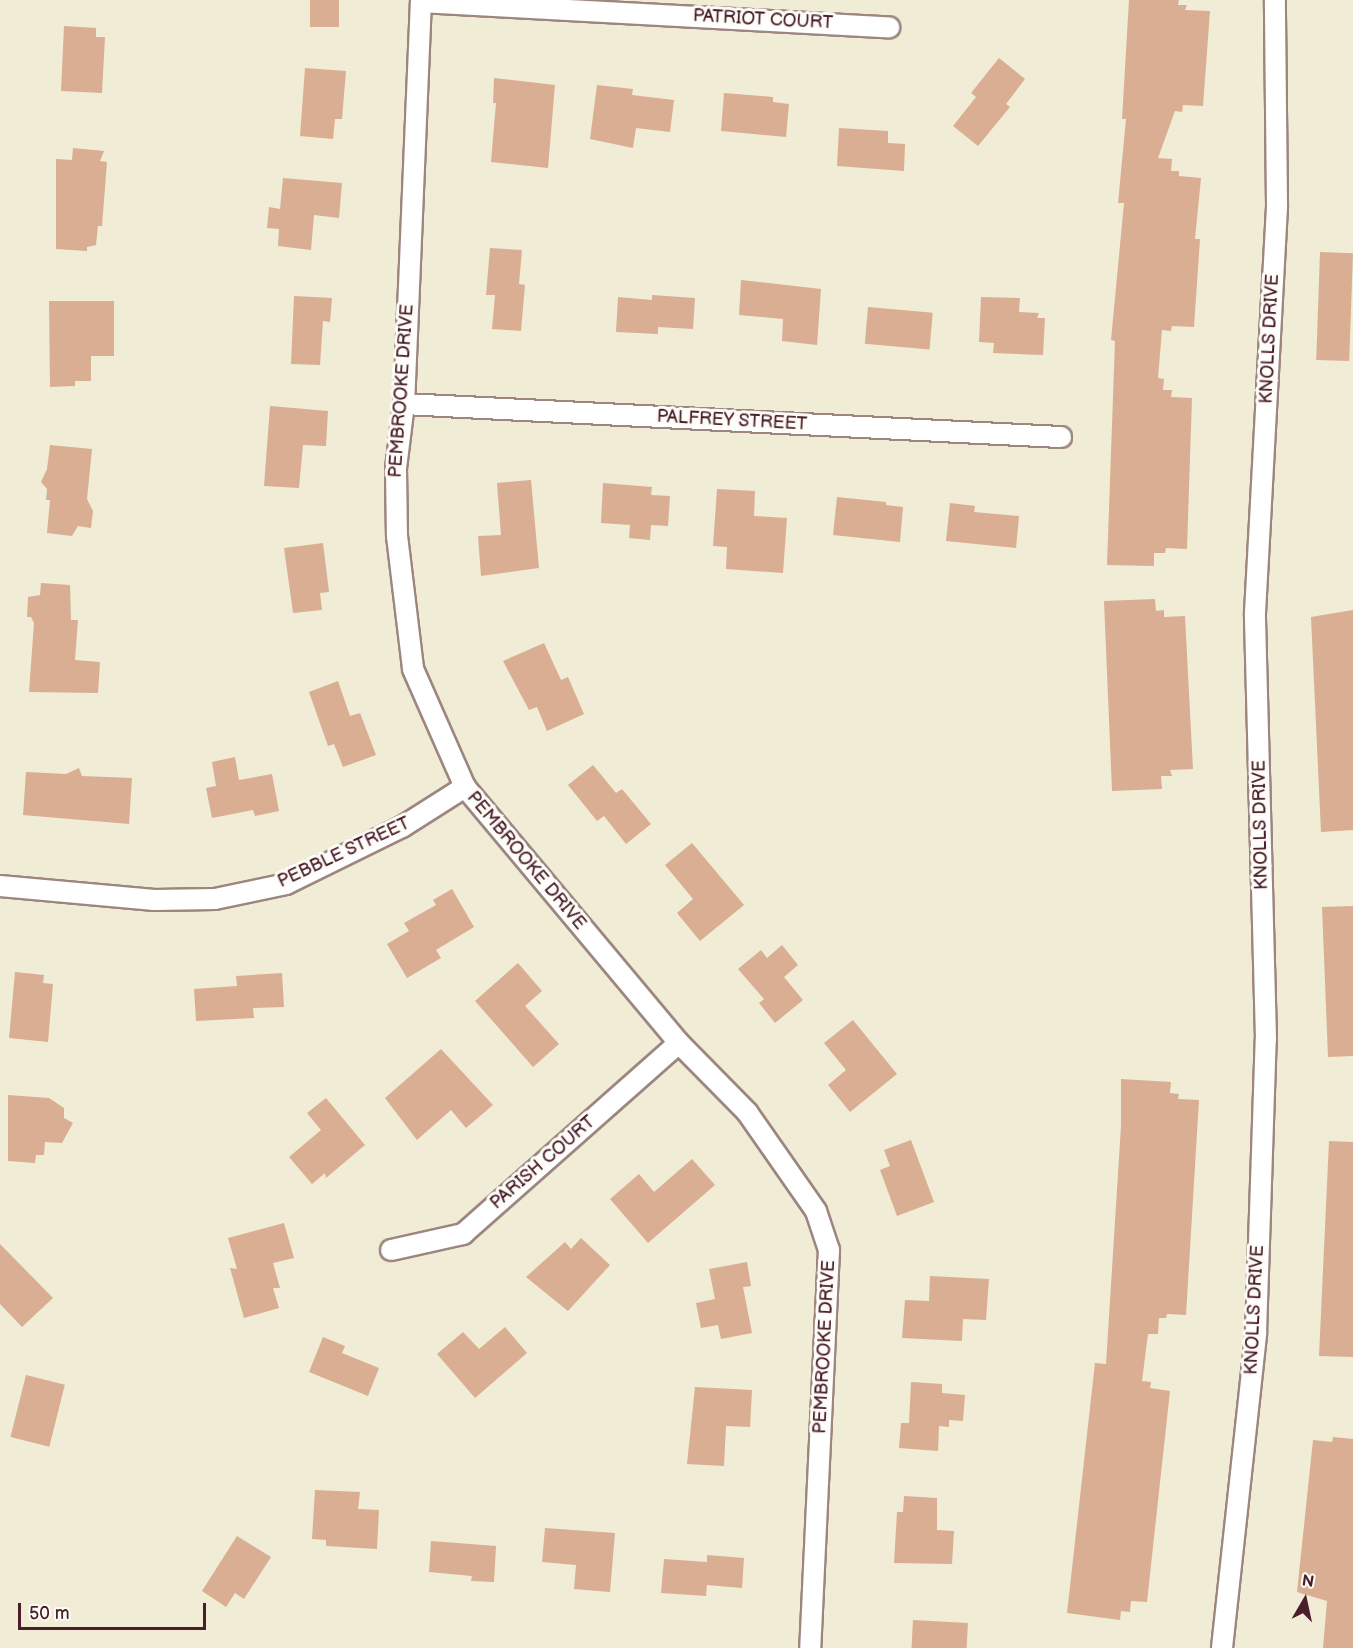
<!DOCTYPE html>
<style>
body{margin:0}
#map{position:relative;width:1353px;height:1648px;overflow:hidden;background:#f0ecd5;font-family:"Balsamiq Sans",sans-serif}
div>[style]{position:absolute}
.building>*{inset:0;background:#daae92;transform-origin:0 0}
.roads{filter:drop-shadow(2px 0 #9d8680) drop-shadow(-2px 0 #9d8680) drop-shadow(0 2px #9d8680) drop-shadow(0 -2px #9d8680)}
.street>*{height:20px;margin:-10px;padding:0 10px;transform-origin:10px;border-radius:10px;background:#fff}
span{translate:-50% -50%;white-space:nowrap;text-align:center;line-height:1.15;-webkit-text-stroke:6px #fdfcf7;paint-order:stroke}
.street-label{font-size:18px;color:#4a1f2b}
.north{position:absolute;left:1275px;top:1570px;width:60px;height:60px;-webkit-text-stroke:4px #fdfcf7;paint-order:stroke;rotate:9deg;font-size:16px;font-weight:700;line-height:24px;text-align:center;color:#4a1f2b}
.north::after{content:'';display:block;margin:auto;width:21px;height:27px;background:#4a1f2b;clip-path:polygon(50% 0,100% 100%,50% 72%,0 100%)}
.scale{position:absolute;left:18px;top:1603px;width:188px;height:27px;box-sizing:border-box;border:3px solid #4a1f2b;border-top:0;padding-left:8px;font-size:18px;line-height:21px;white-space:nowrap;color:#4a1f2b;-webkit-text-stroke:4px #fdfcf7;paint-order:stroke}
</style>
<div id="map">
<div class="building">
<i style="left:310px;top:0;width:29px;height:27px"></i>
<i style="clip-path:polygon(1129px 0,1179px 0,1178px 5px,1187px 5px,1185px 10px,1210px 11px,1203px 106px,1183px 105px,1182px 112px,1175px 111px,1158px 158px,1172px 159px,1171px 171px,1179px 171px,1179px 176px,1201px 178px,1195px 239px,1200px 239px,1194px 327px,1172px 326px,1171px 331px,1162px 330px,1158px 378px,1164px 379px,1163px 390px,1172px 390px,1171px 397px,1192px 398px,1187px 549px,1166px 548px,1165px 553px,1154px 553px,1154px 566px,1107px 565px,1115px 341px,1111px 340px,1124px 203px,1118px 203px,1126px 119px,1122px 119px)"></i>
<i style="clip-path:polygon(64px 26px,96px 28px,96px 37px,105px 37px,102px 93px,61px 91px)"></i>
<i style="clip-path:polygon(999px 58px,1025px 79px,1006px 104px,1010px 107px,978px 146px,953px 126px,976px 97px,971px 93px)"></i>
<i style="clip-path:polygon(305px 68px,346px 71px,342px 119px,335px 119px,333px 139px,300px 136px)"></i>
<i style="clip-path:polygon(494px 78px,555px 85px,548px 168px,491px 162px,496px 103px,493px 103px)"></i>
<i style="clip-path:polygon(597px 85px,633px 89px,632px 95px,674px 100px,670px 132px,636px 128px,633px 148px,590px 139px)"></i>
<i style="clip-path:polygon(724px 93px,773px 97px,773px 102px,789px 104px,786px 137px,721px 131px)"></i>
<i style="clip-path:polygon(839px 128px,888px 131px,888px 143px,905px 144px,904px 171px,837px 166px)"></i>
<i style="clip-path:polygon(73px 148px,104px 151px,100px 161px,107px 162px,102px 226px,98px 226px,96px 245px,87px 247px,87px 251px,56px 249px,56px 159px,72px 160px)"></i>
<i style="clip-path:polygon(283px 178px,342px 183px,339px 218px,314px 215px,311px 250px,278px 246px,279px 229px,267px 228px,269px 207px,280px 209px)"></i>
<i style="clip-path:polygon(490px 248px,522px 250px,519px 284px,525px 285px,521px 331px,492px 329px,495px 295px,486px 295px)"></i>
<i style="left:1320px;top:252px;width:33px;height:108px;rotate:2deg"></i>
<i style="clip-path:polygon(741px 280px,821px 289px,817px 345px,782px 341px,783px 319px,739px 315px)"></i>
<i style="clip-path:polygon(652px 295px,695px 298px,693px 329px,658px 327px,658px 334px,616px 332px,618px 297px,652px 300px)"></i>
<i style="clip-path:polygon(294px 296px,332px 298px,330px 322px,323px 321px,320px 365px,291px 364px)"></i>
<i style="clip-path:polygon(981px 297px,1020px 298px,1019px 312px,1039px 313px,1037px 318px,1045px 318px,1043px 355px,993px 353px,994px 343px,979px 342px)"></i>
<i style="clip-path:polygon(49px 301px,114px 301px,114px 356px,91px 356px,91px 381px,75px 381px,75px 386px,50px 387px)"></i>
<i style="left:868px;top:307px;width:65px;height:37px;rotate:5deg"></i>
<i style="clip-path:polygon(270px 406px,328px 411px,326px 446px,303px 445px,299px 488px,264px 486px)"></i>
<i style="clip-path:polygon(50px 445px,92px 449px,87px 499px,93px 511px,91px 528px,78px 526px,72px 536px,47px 533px,50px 500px,46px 500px,47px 489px,41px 482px,47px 469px)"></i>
<i style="clip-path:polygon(531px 480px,539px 568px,481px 576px,478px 536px,501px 535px,497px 483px)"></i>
<i style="clip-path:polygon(603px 483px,652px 487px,651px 495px,670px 496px,668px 526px,651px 525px,650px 540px,629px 538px,630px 525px,601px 523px)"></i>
<i style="clip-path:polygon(717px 489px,755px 491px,754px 516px,787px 518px,783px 573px,726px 569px,727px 547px,713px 546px)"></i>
<i style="clip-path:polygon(837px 497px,886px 502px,886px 505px,903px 507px,900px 542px,833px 535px)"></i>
<i style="clip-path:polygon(950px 503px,975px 506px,974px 512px,1019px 516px,1016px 548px,946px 541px)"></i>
<i style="clip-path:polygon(323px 543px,329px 592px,320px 593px,322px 610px,293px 613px,284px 548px)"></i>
<i style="clip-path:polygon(41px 583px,70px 585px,71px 620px,78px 620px,75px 660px,100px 662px,98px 693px,29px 692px,34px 623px,31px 617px,27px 617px,28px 597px,40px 595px)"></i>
<i style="clip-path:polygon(1155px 599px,1156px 611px,1164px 610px,1164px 617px,1185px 616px,1193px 769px,1170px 770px,1172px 776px,1161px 776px,1162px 789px,1112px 791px,1104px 601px)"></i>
<i style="clip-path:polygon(1353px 610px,1353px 830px,1321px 832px,1311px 617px)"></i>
<i style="clip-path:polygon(544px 643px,561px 680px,568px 677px,584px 714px,547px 731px,537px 707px,529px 710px,503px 661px)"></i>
<i style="clip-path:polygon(338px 681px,350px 716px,360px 713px,376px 755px,343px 767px,334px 744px,328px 746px,309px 692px)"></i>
<i style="clip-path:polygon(235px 757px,239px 780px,272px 774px,279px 811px,255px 816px,253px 810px,212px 818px,206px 788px,216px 786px,212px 762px)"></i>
<i style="clip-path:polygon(593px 765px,616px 793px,622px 789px,651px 824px,626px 844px,604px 816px,597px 821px,568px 785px)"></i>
<i style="clip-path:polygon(79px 768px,82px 776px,132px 778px,129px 824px,23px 815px,26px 772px,66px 774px)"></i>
<i style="clip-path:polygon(692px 843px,744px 905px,700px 941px,677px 913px,693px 899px,665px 865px)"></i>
<i style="clip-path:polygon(452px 889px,474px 927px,436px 950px,441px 958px,407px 978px,387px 944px,409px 931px,404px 923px,436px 905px,433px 900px)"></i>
<i style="clip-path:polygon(1353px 906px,1353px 1056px,1328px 1057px,1322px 907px)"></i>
<i style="clip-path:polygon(782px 945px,798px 965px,784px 977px,803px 1000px,775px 1023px,759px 1003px,764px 999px,738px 969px,761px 950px,767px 958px)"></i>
<i style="clip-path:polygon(518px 963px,542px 991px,525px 1006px,559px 1044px,533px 1067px,475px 1001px)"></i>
<i style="clip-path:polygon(15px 972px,44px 975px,43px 983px,53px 984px,48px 1042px,9px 1038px)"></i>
<i style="clip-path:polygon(282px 973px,284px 1007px,253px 1008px,254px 1018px,196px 1021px,194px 989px,237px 986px,236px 976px)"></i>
<i style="clip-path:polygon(853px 1020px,897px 1074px,850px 1112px,828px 1085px,846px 1070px,824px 1043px)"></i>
<i style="clip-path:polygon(441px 1049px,493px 1105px,466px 1128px,451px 1110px,417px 1140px,385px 1098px)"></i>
<i style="clip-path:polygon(1121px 1079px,1171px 1082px,1170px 1093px,1179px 1094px,1178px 1099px,1199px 1100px,1186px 1315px,1167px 1314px,1166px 1318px,1159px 1318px,1158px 1334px,1148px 1334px,1142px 1381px,1151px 1382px,1150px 1388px,1170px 1391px,1147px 1602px,1131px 1601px,1130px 1612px,1121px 1611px,1120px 1620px,1067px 1613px,1095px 1363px,1106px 1364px,1121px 1126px)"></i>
<i style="clip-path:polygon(8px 1095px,49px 1098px,64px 1108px,64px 1118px,73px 1123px,62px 1143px,45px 1142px,44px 1155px,36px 1155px,35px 1163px,8px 1161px)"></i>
<i style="clip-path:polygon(326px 1098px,365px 1145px,326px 1178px,325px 1173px,312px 1184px,289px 1157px,321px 1130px,307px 1113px)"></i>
<i style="clip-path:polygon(911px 1140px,934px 1202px,897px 1216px,880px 1170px,890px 1166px,884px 1150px)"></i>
<i style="clip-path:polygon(1329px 1141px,1353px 1142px,1353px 1357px,1319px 1356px)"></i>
<i style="clip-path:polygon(692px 1159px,715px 1185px,648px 1243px,610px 1199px,639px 1174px,654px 1192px)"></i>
<i style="clip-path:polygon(284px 1223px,294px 1258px,273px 1263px,280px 1288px,273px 1288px,279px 1308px,244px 1318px,230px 1268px,237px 1269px,228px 1238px)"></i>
<i style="clip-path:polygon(581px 1238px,610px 1265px,568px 1311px,526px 1277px,565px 1242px,571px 1249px)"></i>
<i style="clip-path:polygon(0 1244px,53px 1298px,22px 1327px,0 1304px)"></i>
<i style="clip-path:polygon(747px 1262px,751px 1286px,743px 1287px,752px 1333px,721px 1339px,718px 1325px,701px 1328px,696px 1303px,715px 1299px,709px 1269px)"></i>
<i style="clip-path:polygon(930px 1276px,989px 1279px,986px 1320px,963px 1319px,962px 1341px,902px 1338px,905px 1300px,929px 1301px)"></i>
<i style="clip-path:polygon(505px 1327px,527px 1353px,475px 1398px,437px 1354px,463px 1332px,479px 1349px)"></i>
<i style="clip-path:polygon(323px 1337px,345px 1346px,342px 1353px,379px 1368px,368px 1396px,309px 1372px)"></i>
<i style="left:26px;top:1375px;width:40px;height:64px;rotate:14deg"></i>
<i style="clip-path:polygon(911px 1382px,942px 1384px,942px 1393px,965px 1395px,963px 1421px,949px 1420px,949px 1427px,939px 1426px,938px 1451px,899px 1448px,901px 1423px,909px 1423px)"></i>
<i style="clip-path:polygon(695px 1387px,752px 1390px,750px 1427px,726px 1426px,724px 1466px,687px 1464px)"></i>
<i style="clip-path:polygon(1333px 1437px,1353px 1439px,1353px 1648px,1323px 1648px,1327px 1601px,1297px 1592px,1313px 1440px,1332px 1442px)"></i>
<i style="clip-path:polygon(315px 1490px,360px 1492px,358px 1509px,379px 1510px,377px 1549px,326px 1546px,326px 1540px,312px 1539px)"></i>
<i style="clip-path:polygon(904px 1496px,937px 1498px,937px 1530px,954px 1531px,952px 1564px,894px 1563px,897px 1512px,903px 1512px)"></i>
<i style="clip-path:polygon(545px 1528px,615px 1533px,610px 1592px,574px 1589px,576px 1565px,542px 1562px)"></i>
<i style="clip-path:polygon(237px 1536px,271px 1557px,244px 1599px,235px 1593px,226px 1607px,202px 1591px)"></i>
<i style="clip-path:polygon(431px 1541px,496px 1546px,494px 1582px,471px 1581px,472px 1576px,429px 1572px)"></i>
<i style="clip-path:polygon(707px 1555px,744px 1558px,742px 1588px,707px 1585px,706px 1596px,661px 1593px,664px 1559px,707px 1562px)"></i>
<i style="left:913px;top:1620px;width:55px;height:28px;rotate:3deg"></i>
</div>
<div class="roads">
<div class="street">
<i style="left:421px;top:0;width:404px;rotate:92.4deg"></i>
<i style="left:404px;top:404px;width:64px;rotate:97.1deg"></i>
<i style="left:396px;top:468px;width:68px;rotate:89.2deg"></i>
<i style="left:397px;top:536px;width:134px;rotate:83.1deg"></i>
<i style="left:413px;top:669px;width:129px;rotate:66.2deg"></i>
<i style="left:465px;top:787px;width:334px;rotate:50.1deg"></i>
<i style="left:679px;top:1043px;width:97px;rotate:45.4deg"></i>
<i style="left:747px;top:1112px;width:121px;rotate:55.1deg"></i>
<i style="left:816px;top:1211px;width:41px;rotate:71.6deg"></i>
<i style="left:829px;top:1250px;width:398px;rotate:92.7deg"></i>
<i style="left:421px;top:2px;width:469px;rotate:3.1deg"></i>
<i style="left:404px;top:404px;width:658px;rotate:2.88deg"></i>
<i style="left:0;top:886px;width:155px;rotate:5.2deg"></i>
<i style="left:154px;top:900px;width:61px;rotate:-0.9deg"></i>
<i style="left:215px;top:899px;width:73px;rotate:-11.9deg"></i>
<i style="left:286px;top:884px;width:129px;rotate:-26.2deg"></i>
<i style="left:402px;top:827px;width:75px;rotate:-32.4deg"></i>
<i style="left:391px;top:1250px;width:74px;rotate:-12.5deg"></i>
<i style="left:463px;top:1234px;width:288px;rotate:-41.5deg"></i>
<i style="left:1222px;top:1648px;width:317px;rotate:-83.8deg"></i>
<i style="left:1256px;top:1333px;width:294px;rotate:-88.1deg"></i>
<i style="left:1266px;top:1039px;width:426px;rotate:-91.5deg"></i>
<i style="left:1255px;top:613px;width:409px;rotate:-86.9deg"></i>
<i style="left:1277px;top:205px;width:205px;rotate:-90.6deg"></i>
</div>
</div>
<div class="street-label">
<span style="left:763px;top:20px;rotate:3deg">PATRIOT COURT</span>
<span style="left:1270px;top:339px;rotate:-87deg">KNOLLS DRIVE</span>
<span style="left:402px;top:391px;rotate:-86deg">PEMBROOKE DRIVE</span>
<span style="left:732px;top:421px;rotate:3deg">PALFREY STREET</span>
<span style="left:1261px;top:825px;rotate:-91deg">KNOLLS DRIVE</span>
<span style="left:344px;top:853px;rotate:-25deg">PEBBLE STREET</span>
<span style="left:526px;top:861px;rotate:50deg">PEMBROOKE DRIVE</span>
<span style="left:543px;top:1163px;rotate:-41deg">PARISH COURT</span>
<span style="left:1255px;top:1310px;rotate:-87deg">KNOLLS DRIVE</span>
<span style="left:825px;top:1347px;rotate:-87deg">PEMBROOKE DRIVE</span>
</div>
<div class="north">N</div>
<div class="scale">50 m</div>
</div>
